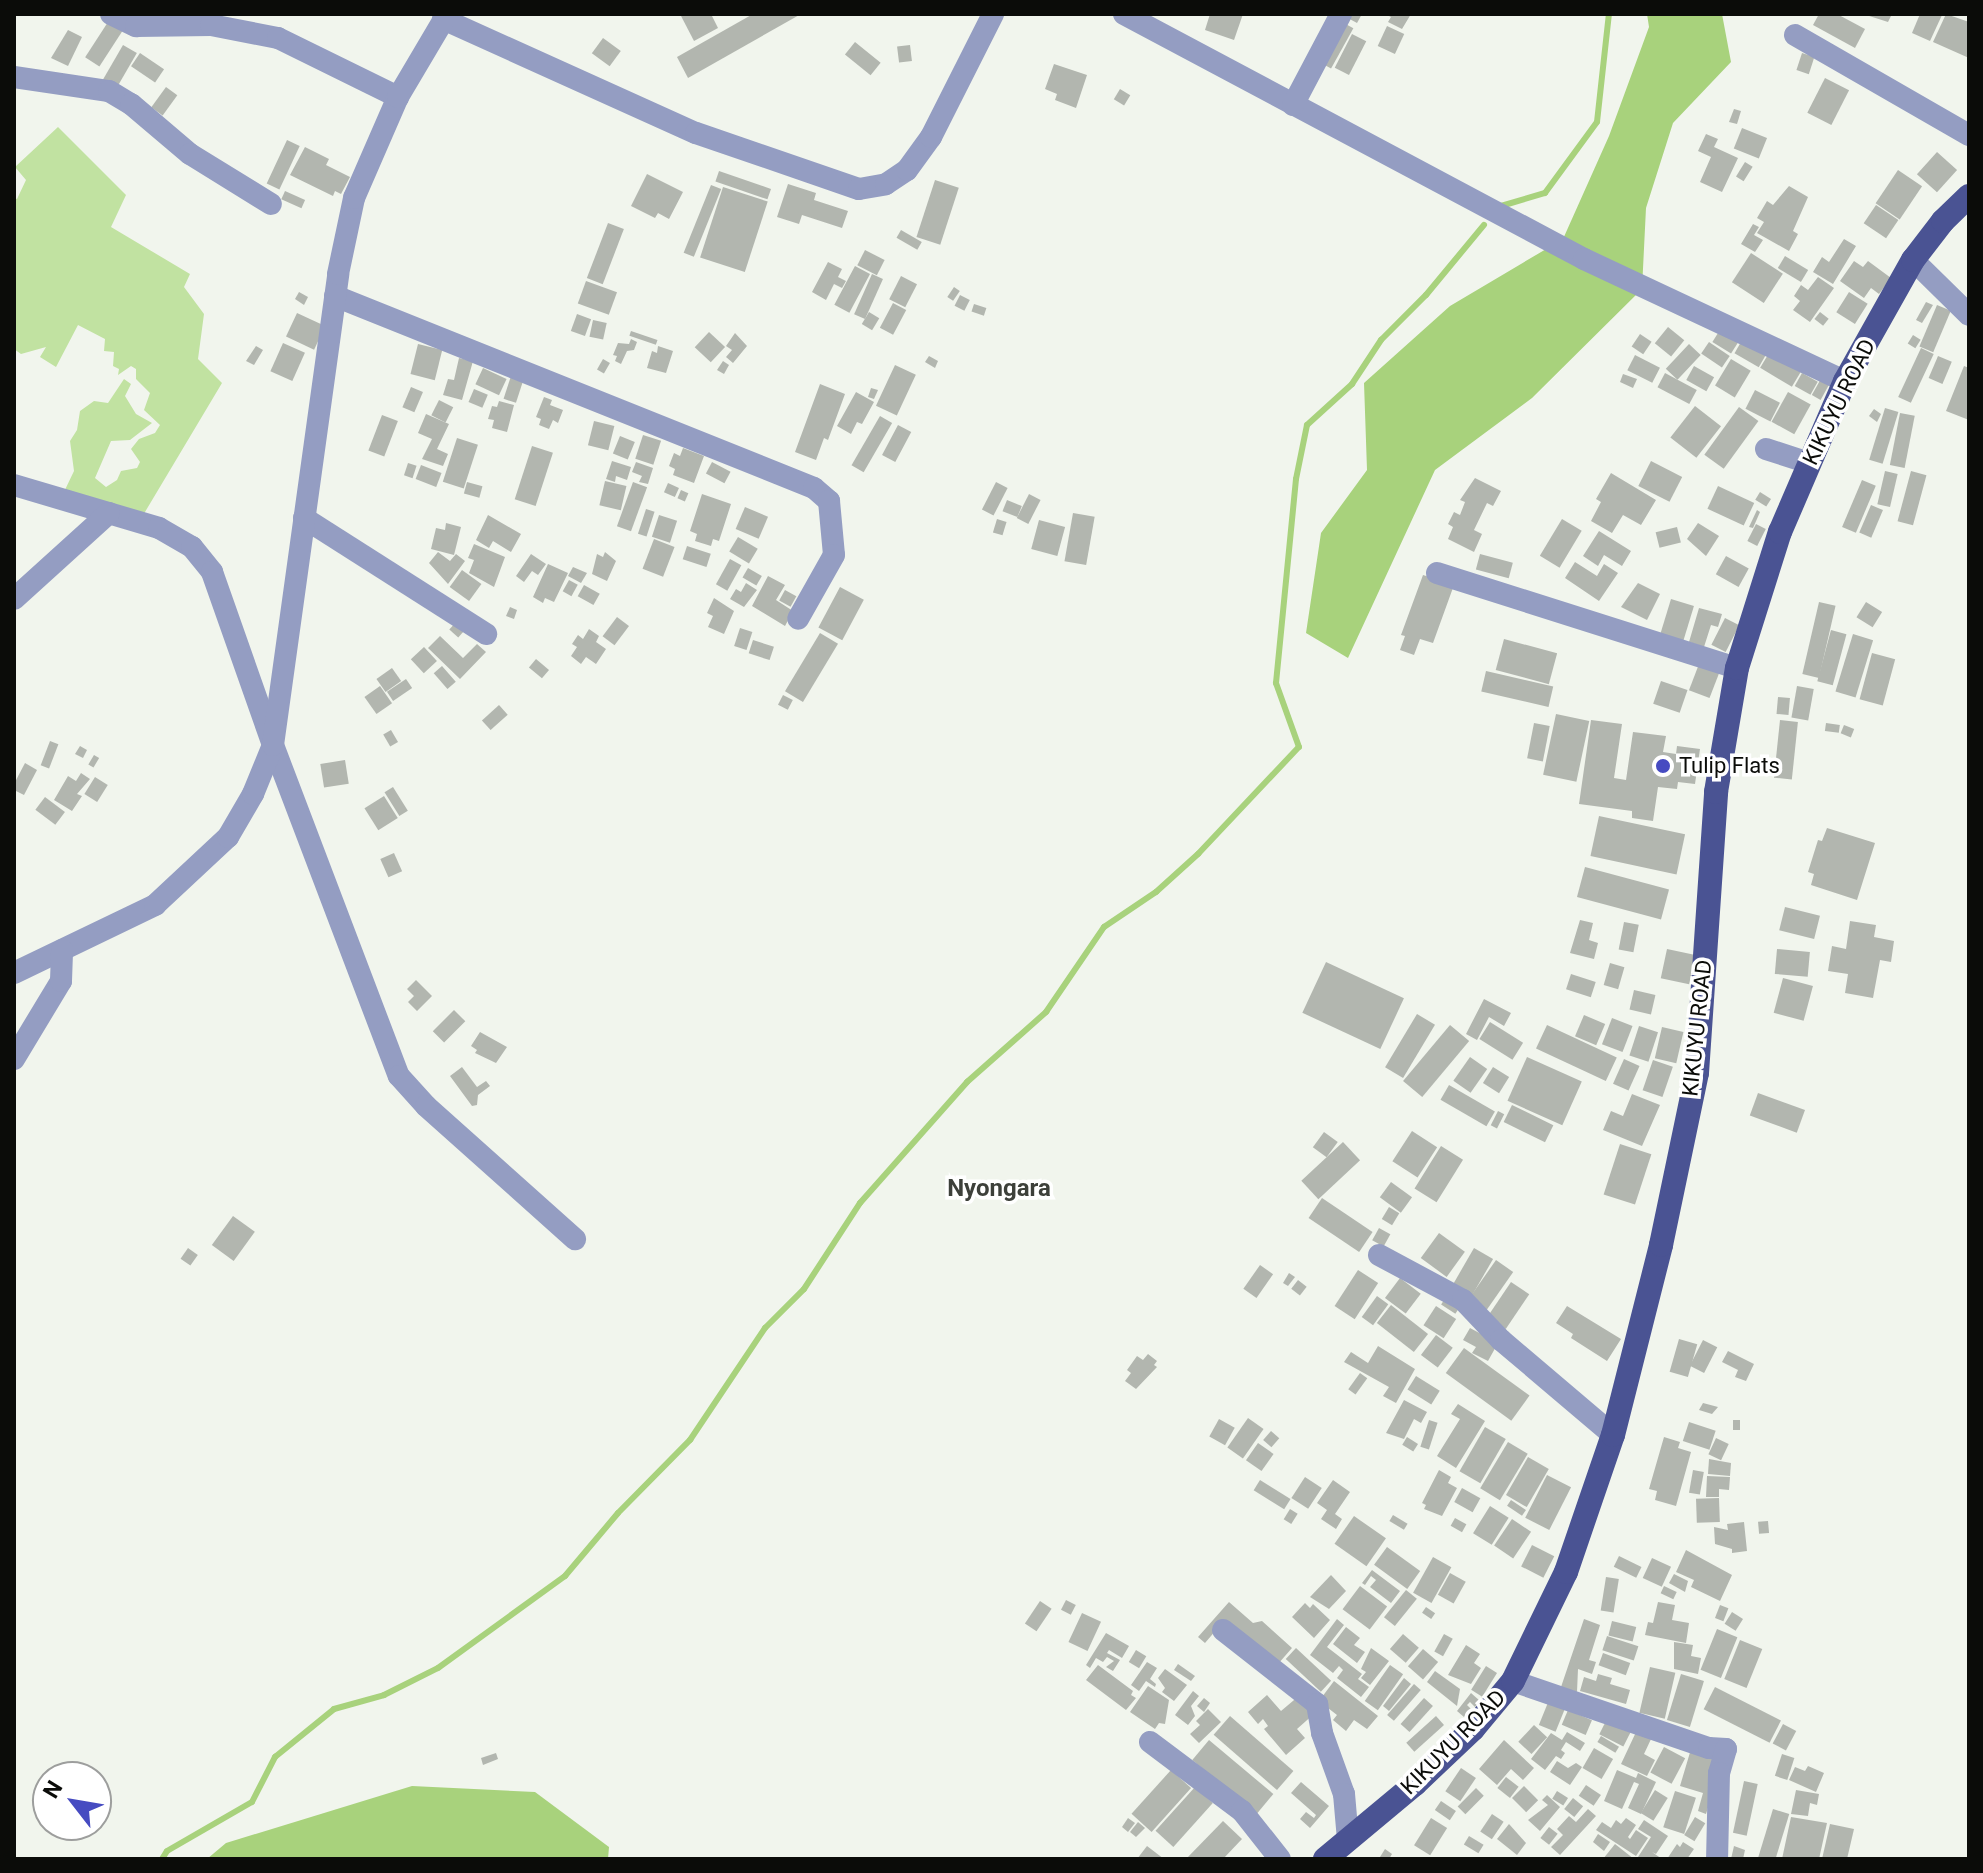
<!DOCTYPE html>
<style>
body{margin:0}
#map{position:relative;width:1983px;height:1873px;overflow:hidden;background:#f1f5ed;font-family:Roboto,sans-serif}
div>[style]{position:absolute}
.green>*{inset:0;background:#c1e2a1}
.forest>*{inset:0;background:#a8d27c}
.stream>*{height:6px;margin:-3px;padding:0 3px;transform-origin:3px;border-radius:3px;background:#a8d27c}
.building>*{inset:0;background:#b2b6af;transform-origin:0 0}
.minor>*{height:22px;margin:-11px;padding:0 11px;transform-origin:11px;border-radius:11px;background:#949dc2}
.major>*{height:24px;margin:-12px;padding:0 12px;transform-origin:12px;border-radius:12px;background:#4a5393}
.dots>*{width:22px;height:22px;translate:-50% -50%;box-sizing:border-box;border:4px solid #fff;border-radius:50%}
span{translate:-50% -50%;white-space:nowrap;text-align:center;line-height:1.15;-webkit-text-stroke:7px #fff;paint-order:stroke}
.street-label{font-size:22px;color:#0b0c09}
.poi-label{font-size:22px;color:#0b0c09}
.left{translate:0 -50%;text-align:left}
.neighbourhood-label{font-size:24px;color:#3d403a;font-weight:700}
.frame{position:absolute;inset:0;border:16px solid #0b0c09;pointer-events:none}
.north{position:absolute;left:32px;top:1761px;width:80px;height:80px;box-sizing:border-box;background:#fff;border:2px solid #9d9e9d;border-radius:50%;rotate:301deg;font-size:22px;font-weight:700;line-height:32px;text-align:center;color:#0b0c09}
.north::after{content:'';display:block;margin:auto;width:28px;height:36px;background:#464bc1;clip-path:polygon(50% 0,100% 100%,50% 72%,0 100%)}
</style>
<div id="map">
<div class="green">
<i style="clip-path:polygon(58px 127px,126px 195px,111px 227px,190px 274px,184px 287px,204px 314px,198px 359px,222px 383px,142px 517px,63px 494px,74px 471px,70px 441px,77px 430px,80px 411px,94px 401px,108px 403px,124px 379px,131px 384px,125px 396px,136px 414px,152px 423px,130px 440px,111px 441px,95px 478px,106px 487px,117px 480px,121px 471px,137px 468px,140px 462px,131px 449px,139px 439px,155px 433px,160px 425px,144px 410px,150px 393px,136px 379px,136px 369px,131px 366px,118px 375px,119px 369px,113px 366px,114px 352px,104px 351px,105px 339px,78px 325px,56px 367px,40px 357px,46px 347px,21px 354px,14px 349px,14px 198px,17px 199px,26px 180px,15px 167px)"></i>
</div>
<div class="forest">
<i style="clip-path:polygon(1647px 14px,1722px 14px,1731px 62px,1673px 123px,1646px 208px,1642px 289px,1532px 398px,1435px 470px,1348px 658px,1306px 633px,1321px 533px,1367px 470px,1364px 383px,1450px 306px,1563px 239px,1609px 136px,1649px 27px)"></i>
<i style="clip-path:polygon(412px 1786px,535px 1792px,609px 1847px,608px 1859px,207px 1859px,226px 1843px)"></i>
</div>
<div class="stream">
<i style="left:1501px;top:206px;width:46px;rotate:-16.5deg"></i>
<i style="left:1545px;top:193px;width:88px;rotate:-53.8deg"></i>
<i style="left:1597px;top:122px;width:109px;rotate:-83.7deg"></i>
<i style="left:162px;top:1859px;width:9px;rotate:-58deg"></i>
<i style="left:167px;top:1851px;width:98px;rotate:-30deg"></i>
<i style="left:252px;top:1802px;width:51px;rotate:-62.9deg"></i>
<i style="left:275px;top:1757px;width:76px;rotate:-39.1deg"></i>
<i style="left:334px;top:1709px;width:52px;rotate:-15.6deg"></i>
<i style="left:384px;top:1695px;width:60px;rotate:-26.6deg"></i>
<i style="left:438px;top:1668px;width:157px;rotate:-35.9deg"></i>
<i style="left:565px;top:1576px;width:82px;rotate:-49.9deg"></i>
<i style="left:618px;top:1513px;width:103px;rotate:-45.4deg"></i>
<i style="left:690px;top:1440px;width:135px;rotate:-56.2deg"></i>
<i style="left:765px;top:1328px;width:55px;rotate:-45deg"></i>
<i style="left:804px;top:1289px;width:103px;rotate:-56.9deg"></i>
<i style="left:860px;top:1203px;width:162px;rotate:-48.5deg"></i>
<i style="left:967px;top:1082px;width:106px;rotate:-41.5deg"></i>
<i style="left:1046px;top:1012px;width:103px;rotate:-55.7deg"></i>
<i style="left:1104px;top:927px;width:63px;rotate:-33.9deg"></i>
<i style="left:1156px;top:892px;width:57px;rotate:-42.1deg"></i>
<i style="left:1198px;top:854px;width:147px;rotate:-46.7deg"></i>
<i style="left:1299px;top:747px;width:68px;rotate:-109.8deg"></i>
<i style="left:1276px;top:683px;width:205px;rotate:-84.4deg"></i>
<i style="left:1296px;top:479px;width:55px;rotate:-78.5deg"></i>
<i style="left:1307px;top:425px;width:61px;rotate:-42.3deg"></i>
<i style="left:1352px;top:384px;width:53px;rotate:-56.6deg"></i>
<i style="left:1381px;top:340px;width:64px;rotate:-45deg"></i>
<i style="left:1426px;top:295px;width:91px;rotate:-50.4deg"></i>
</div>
<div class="building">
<i style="clip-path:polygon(680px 14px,711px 14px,718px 28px,694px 41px)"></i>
<i style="clip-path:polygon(753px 14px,801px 14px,688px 78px,677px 57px)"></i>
<i style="clip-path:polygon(1210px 14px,1243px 14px,1234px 40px,1205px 30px)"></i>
<i style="clip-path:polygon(1348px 14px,1362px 14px,1357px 23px,1346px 17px)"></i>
<i style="clip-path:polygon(1385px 14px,1411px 14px,1402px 29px,1388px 22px,1391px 17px)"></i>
<i style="clip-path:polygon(1819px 14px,1837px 14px,1865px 29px,1855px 48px,1813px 25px)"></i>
<i style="clip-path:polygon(1863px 14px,1892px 14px,1888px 22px)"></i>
<i style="clip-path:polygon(1920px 14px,1942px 15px,1930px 41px,1912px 33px)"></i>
<i style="clip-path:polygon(1946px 14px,1969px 22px,1969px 58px,1933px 42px)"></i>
<i style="left:108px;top:22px;width:17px;height:42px;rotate:33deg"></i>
<i style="left:1342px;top:22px;width:13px;height:46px;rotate:29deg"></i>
<i style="left:1387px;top:26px;width:19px;height:22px;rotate:25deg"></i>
<i style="clip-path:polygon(68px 30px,82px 37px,68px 66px,51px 58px)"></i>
<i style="left:1352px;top:34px;width:16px;height:38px;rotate:27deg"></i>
<i style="left:603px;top:38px;width:22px;height:19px;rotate:36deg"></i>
<i style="left:855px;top:42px;width:33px;height:16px;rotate:39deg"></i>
<i style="left:123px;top:45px;width:16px;height:42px;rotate:30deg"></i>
<i style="left:910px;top:45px;width:16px;height:13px;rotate:83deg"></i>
<i style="left:140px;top:53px;width:29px;height:16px;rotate:34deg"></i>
<i style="left:1802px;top:53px;width:13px;height:18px;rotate:18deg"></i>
<i style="clip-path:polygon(1054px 64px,1087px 75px,1076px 108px,1055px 100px,1057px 94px,1045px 89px)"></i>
<i style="left:1825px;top:78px;width:27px;height:39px;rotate:27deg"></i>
<i style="left:166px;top:87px;width:14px;height:25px;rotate:36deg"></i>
<i style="left:1120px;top:89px;width:12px;height:12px;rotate:31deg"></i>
<i style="clip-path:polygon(1734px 109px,1741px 111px,1737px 124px,1729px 122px)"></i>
<i style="left:1742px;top:128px;width:27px;height:22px;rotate:22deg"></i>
<i style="clip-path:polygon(1706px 134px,1718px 139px,1714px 147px,1738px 158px,1722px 192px,1700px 182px,1711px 157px,1698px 151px)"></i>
<i style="left:287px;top:140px;width:14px;height:48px;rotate:25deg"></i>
<i style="clip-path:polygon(305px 147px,329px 159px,326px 165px,350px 177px,341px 194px,335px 191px,333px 196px,290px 175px)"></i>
<i style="left:1937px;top:152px;width:27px;height:30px;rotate:42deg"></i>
<i style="left:1745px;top:162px;width:9px;height:17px;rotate:32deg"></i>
<i style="left:1898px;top:170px;width:29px;height:40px;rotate:34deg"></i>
<i style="left:719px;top:171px;width:55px;height:11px;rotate:19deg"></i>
<i style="clip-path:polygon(647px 174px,683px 192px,669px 219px,658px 213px,655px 218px,631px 206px)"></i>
<i style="left:935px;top:180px;width:25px;height:60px;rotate:18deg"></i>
<i style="clip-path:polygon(788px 184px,816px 193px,814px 200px,848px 211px,842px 228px,802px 215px,799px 224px,777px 217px)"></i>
<i style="left:711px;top:185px;width:11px;height:73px;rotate:22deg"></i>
<i style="clip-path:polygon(1789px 186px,1808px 197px,1793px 231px,1798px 234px,1789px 251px,1757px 233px,1764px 222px,1757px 218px,1767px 201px,1773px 205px)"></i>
<i style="left:723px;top:187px;width:47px;height:74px;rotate:18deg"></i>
<i style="left:285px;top:191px;width:22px;height:9px;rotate:24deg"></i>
<i style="left:1876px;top:205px;width:27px;height:22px;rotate:34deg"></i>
<i style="left:608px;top:223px;width:17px;height:59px;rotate:21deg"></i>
<i style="clip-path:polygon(1753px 224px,1759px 227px,1754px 235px,1763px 240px,1755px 252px,1741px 244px)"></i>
<i style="left:901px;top:230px;width:24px;height:9px;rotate:30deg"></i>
<i style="clip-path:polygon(1844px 239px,1856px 246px,1833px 284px,1813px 272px,1822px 257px,1829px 262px)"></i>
<i style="left:865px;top:250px;width:22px;height:17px;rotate:27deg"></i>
<i style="left:1751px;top:253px;width:38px;height:35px;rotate:33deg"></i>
<i style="left:1785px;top:256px;width:27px;height:14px;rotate:31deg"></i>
<i style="clip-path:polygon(1854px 261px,1863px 267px,1868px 261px,1891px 278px,1879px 294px,1871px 288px,1864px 298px,1840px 281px)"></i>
<i style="clip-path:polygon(828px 262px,842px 269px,838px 277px,846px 281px,842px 288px,834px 284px,826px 300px,812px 292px)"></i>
<i style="left:855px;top:266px;width:17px;height:44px;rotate:28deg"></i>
<i style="left:872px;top:274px;width:12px;height:44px;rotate:24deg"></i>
<i style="left:901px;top:276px;width:18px;height:26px;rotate:27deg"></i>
<i style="clip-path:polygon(1818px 277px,1834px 288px,1810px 322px,1793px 310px,1800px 301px,1794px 296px,1801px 285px,1808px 290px)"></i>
<i style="left:586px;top:281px;width:33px;height:24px;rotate:20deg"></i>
<i style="left:954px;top:287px;width:7px;height:12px;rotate:34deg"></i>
<i style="clip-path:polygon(299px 292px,308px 297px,304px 305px,295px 299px)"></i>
<i style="left:1849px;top:292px;width:22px;height:24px;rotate:32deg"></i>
<i style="left:960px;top:295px;width:11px;height:12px;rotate:27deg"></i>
<i style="clip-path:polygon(1926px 302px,1933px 305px,1922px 323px,1916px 320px)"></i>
<i style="left:893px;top:303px;width:15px;height:28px;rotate:28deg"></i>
<i style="left:974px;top:304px;width:13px;height:8px;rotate:18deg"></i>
<i style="left:1937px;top:305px;width:15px;height:45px;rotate:23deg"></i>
<i style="left:869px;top:312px;width:12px;height:14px;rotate:31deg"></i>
<i style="left:1820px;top:312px;width:11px;height:9px;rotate:38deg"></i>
<i style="left:297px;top:313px;width:31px;height:26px;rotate:25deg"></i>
<i style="left:577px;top:314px;width:15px;height:18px;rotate:20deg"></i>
<i style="left:593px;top:320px;width:14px;height:17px;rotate:12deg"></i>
<i style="left:1723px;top:325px;width:22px;height:20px;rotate:32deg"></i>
<i style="left:1668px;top:327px;width:21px;height:21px;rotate:39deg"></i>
<i style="left:631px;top:331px;width:28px;height:5px;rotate:19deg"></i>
<i style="left:709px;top:332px;width:22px;height:21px;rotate:43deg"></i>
<i style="clip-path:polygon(735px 333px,747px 346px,733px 363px,726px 357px,732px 350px,726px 346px)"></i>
<i style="left:1640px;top:334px;width:14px;height:15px;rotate:34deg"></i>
<i style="left:1745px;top:335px;width:28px;height:21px;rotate:30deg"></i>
<i style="left:1913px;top:335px;width:9px;height:10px;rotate:32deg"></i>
<i style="clip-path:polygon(631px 339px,637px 342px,634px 350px,627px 351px,621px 364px,615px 361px,617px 356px,613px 355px,618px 343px,629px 344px)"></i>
<i style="left:1709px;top:342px;width:25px;height:14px;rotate:34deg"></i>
<i style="left:283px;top:343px;width:24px;height:31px;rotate:24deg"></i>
<i style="left:418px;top:344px;width:25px;height:31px;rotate:14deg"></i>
<i style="left:1689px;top:344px;width:16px;height:34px;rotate:43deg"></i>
<i style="clip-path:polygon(256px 346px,263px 350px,254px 365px,246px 361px)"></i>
<i style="clip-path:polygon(658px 346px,673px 351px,666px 373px,647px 368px,652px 351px,657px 353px)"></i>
<i style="left:1772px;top:348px;width:37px;height:23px;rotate:31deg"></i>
<i style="left:1921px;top:348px;width:14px;height:54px;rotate:25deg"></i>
<i style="left:1635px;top:355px;width:28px;height:17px;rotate:27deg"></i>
<i style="clip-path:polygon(929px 356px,938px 361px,935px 368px,925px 362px)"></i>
<i style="left:1938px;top:356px;width:15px;height:24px;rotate:23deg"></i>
<i style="clip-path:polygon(459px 358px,473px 361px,462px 400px,443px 395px,448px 379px,454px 380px)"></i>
<i style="left:603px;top:359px;width:8px;height:12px;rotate:30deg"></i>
<i style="left:1731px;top:359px;width:23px;height:31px;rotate:31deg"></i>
<i style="clip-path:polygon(723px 361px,729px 365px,724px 374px,717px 370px)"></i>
<i style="left:895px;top:365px;width:23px;height:45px;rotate:25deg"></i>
<i style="left:1694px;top:366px;width:23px;height:16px;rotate:29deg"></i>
<i style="clip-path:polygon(1964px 366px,1969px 368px,1969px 420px,1946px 411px)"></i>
<i style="left:483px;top:368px;width:26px;height:18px;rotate:25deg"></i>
<i style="left:1665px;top:373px;width:36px;height:16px;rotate:28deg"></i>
<i style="left:1802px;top:373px;width:18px;height:15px;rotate:29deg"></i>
<i style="clip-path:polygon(1623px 374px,1637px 379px,1633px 388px,1620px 382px)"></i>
<i style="left:1823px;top:375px;width:10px;height:23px;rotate:29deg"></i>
<i style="left:511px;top:376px;width:13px;height:24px;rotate:18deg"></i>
<i style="clip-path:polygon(820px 384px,845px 394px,828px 440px,824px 438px,816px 460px,795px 452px)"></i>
<i style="left:411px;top:387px;width:13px;height:22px;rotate:23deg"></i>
<i style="clip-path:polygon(871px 388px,878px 390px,874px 399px,868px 397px)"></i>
<i style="left:474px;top:389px;width:15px;height:14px;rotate:23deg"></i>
<i style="left:1755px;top:390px;width:28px;height:21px;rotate:27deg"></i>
<i style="clip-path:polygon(856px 392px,874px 402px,862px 424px,857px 422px,851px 434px,837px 426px)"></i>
<i style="left:1788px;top:392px;width:26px;height:34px;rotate:29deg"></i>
<i style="clip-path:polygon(544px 397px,552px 400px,550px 405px,563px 410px,558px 423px,553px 420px,549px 429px,539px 425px,541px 419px,536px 417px)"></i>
<i style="left:439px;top:400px;width:16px;height:17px;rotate:27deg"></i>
<i style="clip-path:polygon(499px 401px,514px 405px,507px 432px,492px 428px,494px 420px,488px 419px,492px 406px,497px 407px)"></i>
<i style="left:1695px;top:406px;width:33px;height:40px;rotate:38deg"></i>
<i style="left:1739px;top:407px;width:24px;height:59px;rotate:36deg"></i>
<i style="left:1885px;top:408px;width:14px;height:54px;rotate:17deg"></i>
<i style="clip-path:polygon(1874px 409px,1881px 414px,1877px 422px,1869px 416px)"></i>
<i style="left:1900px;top:413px;width:15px;height:53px;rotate:11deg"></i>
<i style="clip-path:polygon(426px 414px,449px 424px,437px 449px,448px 454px,443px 466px,422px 459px,432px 439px,418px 433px)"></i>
<i style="left:382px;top:415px;width:17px;height:38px;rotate:21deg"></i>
<i style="left:880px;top:416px;width:14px;height:57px;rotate:30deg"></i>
<i style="left:594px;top:421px;width:21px;height:25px;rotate:14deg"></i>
<i style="left:898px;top:425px;width:15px;height:34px;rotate:28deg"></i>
<i style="left:643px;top:435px;width:19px;height:25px;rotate:18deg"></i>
<i style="left:620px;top:436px;width:16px;height:19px;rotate:22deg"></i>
<i style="left:457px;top:438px;width:22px;height:46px;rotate:18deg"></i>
<i style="left:532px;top:446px;width:22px;height:56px;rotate:18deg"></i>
<i style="clip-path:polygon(683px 448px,704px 456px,694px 483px,673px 475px,675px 469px,669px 466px,674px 453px,680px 456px)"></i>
<i style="clip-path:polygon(612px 461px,631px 467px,627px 480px,616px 476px,615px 482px,606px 479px)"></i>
<i style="left:1651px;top:461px;width:35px;height:28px;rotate:27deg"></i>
<i style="clip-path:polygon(636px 462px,653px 468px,648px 484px,639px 482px,642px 476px,632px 472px)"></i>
<i style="left:712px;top:462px;width:21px;height:13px;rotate:28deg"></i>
<i style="left:408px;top:463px;width:9px;height:13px;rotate:18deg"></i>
<i style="left:421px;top:465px;width:22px;height:15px;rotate:21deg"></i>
<i style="left:1885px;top:471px;width:13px;height:34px;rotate:13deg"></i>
<i style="left:1911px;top:471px;width:16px;height:52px;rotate:15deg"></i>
<i style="clip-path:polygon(1611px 473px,1656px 500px,1641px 525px,1623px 515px,1612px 533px,1591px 521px,1601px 502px,1596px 499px)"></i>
<i style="clip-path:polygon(1475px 478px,1501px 491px,1493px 506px,1487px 503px,1474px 530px,1482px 534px,1474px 552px,1448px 539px,1453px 527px,1448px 524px,1454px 512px,1460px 515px,1465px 502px,1460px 500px)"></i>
<i style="left:1862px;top:480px;width:15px;height:51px;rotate:23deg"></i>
<i style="left:605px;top:481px;width:22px;height:25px;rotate:13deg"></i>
<i style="left:467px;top:482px;width:16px;height:12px;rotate:15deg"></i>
<i style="left:633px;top:482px;width:15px;height:47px;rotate:20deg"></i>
<i style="left:996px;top:482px;width:13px;height:31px;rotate:27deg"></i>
<i style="left:668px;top:483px;width:12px;height:10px;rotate:24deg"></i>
<i style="left:1718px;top:486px;width:40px;height:25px;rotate:25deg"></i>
<i style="left:681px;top:490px;width:8px;height:9px;rotate:23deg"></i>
<i style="left:1760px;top:492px;width:13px;height:9px;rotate:32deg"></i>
<i style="clip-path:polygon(702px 494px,731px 504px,719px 541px,713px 539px,711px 546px,695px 541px,697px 534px,690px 531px)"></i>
<i style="left:1029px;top:494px;width:13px;height:27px;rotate:27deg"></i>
<i style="left:1007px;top:500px;width:16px;height:12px;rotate:22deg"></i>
<i style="left:1871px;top:505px;width:13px;height:30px;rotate:23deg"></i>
<i style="left:745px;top:507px;width:25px;height:24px;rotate:23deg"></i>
<i style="left:646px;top:509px;width:9px;height:26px;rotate:18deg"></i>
<i style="clip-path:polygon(1757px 510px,1760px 512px,1753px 528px,1749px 527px)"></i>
<i style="left:1073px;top:513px;width:22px;height:49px;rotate:10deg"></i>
<i style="clip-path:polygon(488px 515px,521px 534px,511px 552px,493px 541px,489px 548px,476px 540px)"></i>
<i style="left:659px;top:515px;width:19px;height:23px;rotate:18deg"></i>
<i style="left:997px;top:519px;width:10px;height:14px;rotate:17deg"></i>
<i style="left:1562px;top:519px;width:23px;height:43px;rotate:31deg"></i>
<i style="left:1039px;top:520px;width:27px;height:30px;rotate:15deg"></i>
<i style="clip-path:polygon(446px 523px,461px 527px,454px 555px,431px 549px,436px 528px,445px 530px)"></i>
<i style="clip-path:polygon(1698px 523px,1719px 536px,1706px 556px,1687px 539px)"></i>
<i style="left:1756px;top:524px;width:11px;height:19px;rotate:27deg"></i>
<i style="left:1677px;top:527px;width:16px;height:22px;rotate:76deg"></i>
<i style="clip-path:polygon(1599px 531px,1631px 551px,1622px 566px,1604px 555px,1598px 566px,1583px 556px)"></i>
<i style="left:738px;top:537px;width:23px;height:17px;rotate:31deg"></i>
<i style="left:654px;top:539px;width:22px;height:32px;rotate:21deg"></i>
<i style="clip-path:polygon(474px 544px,505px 557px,494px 587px,469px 573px,474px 560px,468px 558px)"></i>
<i style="left:687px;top:546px;width:25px;height:14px;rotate:18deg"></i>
<i style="clip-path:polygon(438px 552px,450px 561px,456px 554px,465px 561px,448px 584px,429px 563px)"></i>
<i style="clip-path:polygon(605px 552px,616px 561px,607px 581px,592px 574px,597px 554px,603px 557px)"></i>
<i style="clip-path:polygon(531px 554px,546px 564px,538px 575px,532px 571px,524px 582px,516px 576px)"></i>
<i style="left:1480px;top:554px;width:34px;height:16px;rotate:15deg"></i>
<i style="left:1726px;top:556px;width:26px;height:21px;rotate:29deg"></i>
<i style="left:730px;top:559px;width:13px;height:29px;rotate:29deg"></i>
<i style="clip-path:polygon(1575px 562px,1597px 576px,1604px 564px,1618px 573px,1599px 601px,1565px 578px)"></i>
<i style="clip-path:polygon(548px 564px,568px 573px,554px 602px,545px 598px,543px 603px,533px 597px)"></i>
<i style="clip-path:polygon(573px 567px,587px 573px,581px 583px,568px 576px)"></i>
<i style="left:748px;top:568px;width:16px;height:11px;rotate:30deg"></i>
<i style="left:462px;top:570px;width:24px;height:21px;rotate:36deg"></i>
<i style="clip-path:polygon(1423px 575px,1454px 585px,1433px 643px,1420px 639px,1414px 655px,1400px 650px,1405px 636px,1401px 635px)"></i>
<i style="clip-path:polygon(768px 576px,785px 585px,776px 600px,793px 611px,785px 626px,752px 606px)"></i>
<i style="left:569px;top:580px;width:10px;height:13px;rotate:29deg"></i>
<i style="clip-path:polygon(746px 583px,757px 590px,744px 607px,730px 599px,736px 589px,741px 592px)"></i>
<i style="clip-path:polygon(1638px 583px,1660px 594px,1647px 620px,1621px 607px)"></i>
<i style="left:584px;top:585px;width:18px;height:13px;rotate:29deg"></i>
<i style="left:840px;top:587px;width:27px;height:46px;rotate:28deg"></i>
<i style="left:785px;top:590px;width:13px;height:12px;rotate:29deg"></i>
<i style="clip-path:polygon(714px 598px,734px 611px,724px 634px,708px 627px,713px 616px,707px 613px)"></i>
<i style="left:1671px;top:599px;width:24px;height:36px;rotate:17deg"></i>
<i style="left:1819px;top:602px;width:17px;height:74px;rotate:13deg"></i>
<i style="left:1866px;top:602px;width:19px;height:18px;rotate:32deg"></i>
<i style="clip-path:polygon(510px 607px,517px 610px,514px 619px,506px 616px)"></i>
<i style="clip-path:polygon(1699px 608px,1722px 614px,1718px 627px,1711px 625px,1704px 647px,1689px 642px)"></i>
<i style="left:617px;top:617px;width:15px;height:24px;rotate:37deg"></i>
<i style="left:1725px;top:618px;width:16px;height:30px;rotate:27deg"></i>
<i style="left:456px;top:622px;width:12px;height:10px;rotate:42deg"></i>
<i style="left:740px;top:628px;width:13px;height:19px;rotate:18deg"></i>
<i style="clip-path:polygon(589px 629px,599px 636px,596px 642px,606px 649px,596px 664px,586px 657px,581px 664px,571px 656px,577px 647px,572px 644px,578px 635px,583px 639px)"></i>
<i style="left:1831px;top:630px;width:16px;height:53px;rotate:15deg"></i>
<i style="left:820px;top:633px;width:21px;height:68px;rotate:31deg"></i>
<i style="left:1853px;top:634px;width:21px;height:60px;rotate:17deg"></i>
<i style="clip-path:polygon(440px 636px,463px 658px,477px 644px,486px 652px,460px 679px,428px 648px)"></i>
<i style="left:1504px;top:639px;width:55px;height:32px;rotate:15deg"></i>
<i style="left:753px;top:640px;width:22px;height:14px;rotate:18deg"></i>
<i style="left:424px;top:647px;width:19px;height:18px;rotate:47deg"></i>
<i style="left:1872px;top:653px;width:24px;height:48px;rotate:15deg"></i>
<i style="left:536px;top:659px;width:17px;height:11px;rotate:40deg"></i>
<i style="left:1699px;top:664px;width:22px;height:28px;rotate:21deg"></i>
<i style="left:442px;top:666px;width:21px;height:11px;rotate:49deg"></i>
<i style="left:392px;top:668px;width:16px;height:19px;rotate:55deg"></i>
<i style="left:1486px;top:671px;width:69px;height:21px;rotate:13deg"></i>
<i style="left:406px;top:679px;width:11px;height:23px;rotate:56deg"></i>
<i style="left:1661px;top:681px;width:28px;height:24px;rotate:19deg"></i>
<i style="left:380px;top:686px;width:21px;height:19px;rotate:55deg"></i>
<i style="left:1797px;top:686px;width:17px;height:32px;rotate:10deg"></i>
<i style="left:783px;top:695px;width:11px;height:11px;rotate:27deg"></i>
<i style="left:1778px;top:697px;width:12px;height:17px;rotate:5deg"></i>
<i style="left:499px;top:705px;width:13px;height:23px;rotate:48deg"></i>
<i style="left:1556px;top:714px;width:34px;height:62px;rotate:12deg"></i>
<i style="clip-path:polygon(1591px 720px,1622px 724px,1614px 778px,1626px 780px,1633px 732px,1666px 736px,1663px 752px,1676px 754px,1677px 746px,1700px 749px,1695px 784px,1678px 782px,1677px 789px,1658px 787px,1653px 821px,1632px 818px,1632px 811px,1579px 804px)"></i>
<i style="left:1780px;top:720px;width:18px;height:58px;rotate:6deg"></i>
<i style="left:1534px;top:723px;width:16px;height:36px;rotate:11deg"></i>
<i style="left:1826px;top:723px;width:14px;height:8px;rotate:8deg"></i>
<i style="left:1844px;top:725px;width:11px;height:9px;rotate:22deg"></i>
<i style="left:391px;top:730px;width:14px;height:9px;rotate:60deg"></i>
<i style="left:50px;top:741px;width:9px;height:26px;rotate:21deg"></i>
<i style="clip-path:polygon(80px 746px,87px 750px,83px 758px,75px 754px)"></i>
<i style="left:94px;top:755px;width:6px;height:11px;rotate:31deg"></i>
<i style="left:345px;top:760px;width:24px;height:25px;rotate:81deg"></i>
<i style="clip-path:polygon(25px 763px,37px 770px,24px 795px,14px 790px,14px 784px)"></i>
<i style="clip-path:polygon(81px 773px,90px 779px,77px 794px,82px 796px,72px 811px,54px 800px,68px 776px,76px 781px)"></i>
<i style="left:95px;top:777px;width:15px;height:20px;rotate:32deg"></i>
<i style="left:393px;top:787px;width:28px;height:10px;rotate:58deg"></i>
<i style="left:384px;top:796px;width:26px;height:23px;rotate:58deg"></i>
<i style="left:45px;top:797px;width:25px;height:16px;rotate:37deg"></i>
<i style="left:1599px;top:816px;width:88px;height:41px;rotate:12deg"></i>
<i style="clip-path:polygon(1827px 828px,1875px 843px,1857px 900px,1811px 885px,1814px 874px,1808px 872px,1818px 840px,1822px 841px)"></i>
<i style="left:394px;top:853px;width:20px;height:15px;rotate:66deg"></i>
<i style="left:1585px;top:867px;width:87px;height:31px;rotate:15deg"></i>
<i style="left:1785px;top:907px;width:36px;height:24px;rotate:14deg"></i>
<i style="clip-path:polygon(1580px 920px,1593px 923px,1589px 940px,1598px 943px,1594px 959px,1570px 953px)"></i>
<i style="clip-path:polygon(1850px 921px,1876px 925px,1874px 937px,1894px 941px,1891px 962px,1880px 960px,1873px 998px,1845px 993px,1848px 974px,1828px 971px,1832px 946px,1846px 949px)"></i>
<i style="left:1624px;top:922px;width:15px;height:28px;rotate:11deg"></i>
<i style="left:1667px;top:949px;width:29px;height:30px;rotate:12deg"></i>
<i style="left:1777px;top:949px;width:33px;height:25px;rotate:5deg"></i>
<i style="left:1326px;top:962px;width:86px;height:56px;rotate:25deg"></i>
<i style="left:1610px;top:963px;width:15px;height:23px;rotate:16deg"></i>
<i style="left:1571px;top:974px;width:26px;height:16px;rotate:18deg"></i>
<i style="left:1783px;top:978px;width:31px;height:36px;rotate:15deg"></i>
<i style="clip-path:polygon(416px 980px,432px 996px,417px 1011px,408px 1002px,414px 996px,407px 989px)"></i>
<i style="left:1634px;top:990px;width:22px;height:20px;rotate:13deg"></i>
<i style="clip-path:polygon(1484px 999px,1511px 1013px,1504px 1026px,1489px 1017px,1477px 1040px,1466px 1034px)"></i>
<i style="left:454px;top:1010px;width:16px;height:30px;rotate:45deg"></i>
<i style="left:1417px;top:1014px;width:21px;height:62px;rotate:31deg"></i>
<i style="left:1584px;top:1015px;width:23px;height:23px;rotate:23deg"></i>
<i style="left:1612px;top:1018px;width:22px;height:28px;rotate:21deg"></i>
<i style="left:1490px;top:1022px;width:39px;height:20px;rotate:32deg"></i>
<i style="left:1450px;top:1025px;width:25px;height:73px;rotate:40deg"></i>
<i style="left:1547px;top:1025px;width:77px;height:26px;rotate:25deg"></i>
<i style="left:1639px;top:1026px;width:20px;height:31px;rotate:18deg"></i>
<i style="left:1662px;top:1027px;width:22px;height:32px;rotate:13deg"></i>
<i style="clip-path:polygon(480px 1032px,507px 1047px,496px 1063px,475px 1053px,477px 1050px,471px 1046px)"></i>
<i style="left:1470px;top:1057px;width:21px;height:29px;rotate:35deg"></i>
<i style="left:1527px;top:1057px;width:60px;height:48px;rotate:24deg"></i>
<i style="left:1624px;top:1059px;width:17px;height:27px;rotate:24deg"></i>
<i style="left:1653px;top:1060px;width:21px;height:32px;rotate:19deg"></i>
<i style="clip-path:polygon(462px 1067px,477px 1087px,486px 1081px,490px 1086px,478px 1095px,477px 1105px,472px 1106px,450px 1076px)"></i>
<i style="left:1493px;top:1067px;width:19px;height:19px;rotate:32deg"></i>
<i style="left:1449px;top:1085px;width:53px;height:17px;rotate:30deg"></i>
<i style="left:1758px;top:1093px;width:50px;height:24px;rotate:20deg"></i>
<i style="clip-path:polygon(1632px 1094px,1660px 1105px,1642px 1146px,1603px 1130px,1611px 1111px,1623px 1116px)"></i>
<i style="left:1512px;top:1105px;width:46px;height:19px;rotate:26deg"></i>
<i style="left:1498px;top:1111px;width:7px;height:16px;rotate:27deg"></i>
<i style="left:1412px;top:1131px;width:30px;height:36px;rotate:33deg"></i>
<i style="left:1324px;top:1132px;width:17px;height:19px;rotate:36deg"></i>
<i style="left:1343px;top:1142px;width:25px;height:57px;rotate:47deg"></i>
<i style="left:1620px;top:1144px;width:33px;height:53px;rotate:18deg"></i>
<i style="left:1441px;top:1146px;width:26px;height:50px;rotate:32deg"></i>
<i style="left:1391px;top:1182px;width:26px;height:19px;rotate:36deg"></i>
<i style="left:1322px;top:1198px;width:61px;height:24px;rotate:34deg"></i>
<i style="left:1389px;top:1207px;width:12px;height:14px;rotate:31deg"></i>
<i style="left:233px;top:1216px;width:27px;height:36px;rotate:36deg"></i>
<i style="left:1379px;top:1228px;width:13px;height:14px;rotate:29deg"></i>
<i style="left:1439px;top:1233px;width:32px;height:31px;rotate:36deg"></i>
<i style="left:188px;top:1248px;width:12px;height:13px;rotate:35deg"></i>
<i style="left:1474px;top:1248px;width:22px;height:45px;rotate:30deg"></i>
<i style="left:1496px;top:1260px;width:21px;height:50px;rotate:35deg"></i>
<i style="left:1260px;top:1265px;width:16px;height:29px;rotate:35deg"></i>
<i style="left:1358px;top:1270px;width:24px;height:43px;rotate:33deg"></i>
<i style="clip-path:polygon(1289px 1273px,1295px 1277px,1288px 1286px,1283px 1283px)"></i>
<i style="left:1400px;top:1278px;width:26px;height:25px;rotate:37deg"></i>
<i style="left:1298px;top:1280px;width:11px;height:11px;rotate:38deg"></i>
<i style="left:1511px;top:1282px;width:22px;height:42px;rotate:34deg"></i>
<i style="left:1377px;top:1296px;width:14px;height:26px;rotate:36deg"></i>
<i style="left:1446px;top:1297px;width:17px;height:9px;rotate:33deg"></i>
<i style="left:1391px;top:1305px;width:47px;height:23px;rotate:38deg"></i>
<i style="left:1436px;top:1306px;width:24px;height:23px;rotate:33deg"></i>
<i style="clip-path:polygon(1567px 1306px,1621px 1339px,1607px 1361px,1571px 1338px,1573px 1334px,1556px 1323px)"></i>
<i style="clip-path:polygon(1470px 1328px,1498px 1343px,1488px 1361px,1472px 1353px,1476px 1347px,1463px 1340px)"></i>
<i style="left:1436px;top:1335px;width:21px;height:25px;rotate:37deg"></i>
<i style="left:1679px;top:1339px;width:19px;height:34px;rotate:16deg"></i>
<i style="left:1703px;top:1340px;width:16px;height:29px;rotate:27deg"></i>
<i style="clip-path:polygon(1378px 1346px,1415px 1369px,1396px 1403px,1383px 1396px,1389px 1387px,1344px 1362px,1351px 1352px,1368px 1363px)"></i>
<i style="left:1464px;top:1348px;width:81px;height:31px;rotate:36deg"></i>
<i style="clip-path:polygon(1728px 1351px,1754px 1364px,1746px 1381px,1735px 1377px,1738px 1370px,1722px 1362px)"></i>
<i style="clip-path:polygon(1148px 1354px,1157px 1361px,1154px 1365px,1157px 1367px,1136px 1389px,1125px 1381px,1131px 1373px,1127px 1370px,1137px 1356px,1143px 1360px)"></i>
<i style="left:1360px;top:1373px;width:9px;height:20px;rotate:36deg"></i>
<i style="left:1416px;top:1376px;width:28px;height:16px;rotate:32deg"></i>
<i style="clip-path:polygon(1404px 1400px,1427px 1412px,1421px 1423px,1414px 1419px,1404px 1439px,1386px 1433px)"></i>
<i style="clip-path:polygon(1703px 1403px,1718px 1407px,1712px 1414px,1699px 1410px)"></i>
<i style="clip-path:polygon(1458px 1404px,1485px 1421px,1456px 1468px,1437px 1456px,1460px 1419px,1451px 1414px)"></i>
<i style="left:1248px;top:1418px;width:19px;height:36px;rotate:35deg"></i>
<i style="left:1219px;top:1419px;width:18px;height:20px;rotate:29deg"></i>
<i style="left:1429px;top:1420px;width:9px;height:28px;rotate:18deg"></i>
<i style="left:1733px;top:1420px;width:7px;height:10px"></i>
<i style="left:1689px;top:1422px;width:28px;height:20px;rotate:18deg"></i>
<i style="left:1485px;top:1427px;width:24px;height:51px;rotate:30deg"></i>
<i style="left:1271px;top:1431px;width:11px;height:12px;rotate:41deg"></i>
<i style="left:1407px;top:1437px;width:13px;height:9px;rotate:32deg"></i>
<i style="clip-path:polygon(1664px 1437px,1680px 1442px,1678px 1448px,1691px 1452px,1676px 1506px,1655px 1500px,1657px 1491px,1649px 1489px)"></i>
<i style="left:1716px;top:1438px;width:14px;height:18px;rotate:25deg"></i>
<i style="left:1508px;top:1442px;width:23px;height:54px;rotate:31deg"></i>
<i style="left:1258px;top:1443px;width:19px;height:21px;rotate:35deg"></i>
<i style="left:1528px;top:1457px;width:24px;height:44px;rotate:30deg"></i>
<i style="clip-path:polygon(1709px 1459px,1731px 1463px,1730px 1476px,1708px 1474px)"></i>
<i style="clip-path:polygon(1439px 1470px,1451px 1477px,1448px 1483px,1457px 1488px,1442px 1516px,1424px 1509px,1426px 1505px,1422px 1503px)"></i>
<i style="left:1693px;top:1470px;width:11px;height:23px;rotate:10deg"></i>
<i style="left:1547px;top:1475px;width:27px;height:48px;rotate:27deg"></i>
<i style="clip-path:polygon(1707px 1476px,1730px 1477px,1729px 1490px,1719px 1489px,1719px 1497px,1706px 1497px)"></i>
<i style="left:1305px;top:1477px;width:20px;height:25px;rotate:33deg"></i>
<i style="left:1260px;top:1480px;width:36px;height:12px;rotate:32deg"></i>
<i style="clip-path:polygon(1333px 1480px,1350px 1492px,1335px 1514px,1342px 1519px,1336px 1529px,1321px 1519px,1327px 1510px,1317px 1503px)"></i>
<i style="left:1462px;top:1488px;width:21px;height:16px;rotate:29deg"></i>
<i style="left:1719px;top:1498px;width:24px;height:23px;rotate:88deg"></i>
<i style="left:1511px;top:1500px;width:18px;height:7px;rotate:34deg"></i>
<i style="left:1490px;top:1506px;width:22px;height:32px;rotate:32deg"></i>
<i style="left:1290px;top:1509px;width:9px;height:12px;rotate:32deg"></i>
<i style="left:1393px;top:1515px;width:17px;height:7px;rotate:31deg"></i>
<i style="left:1354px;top:1516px;width:39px;height:34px;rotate:35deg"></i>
<i style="left:1455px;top:1518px;width:13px;height:9px;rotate:29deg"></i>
<i style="left:1512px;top:1519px;width:23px;height:32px;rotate:34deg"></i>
<i style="left:1768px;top:1521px;width:12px;height:10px;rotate:85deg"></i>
<i style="clip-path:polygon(1744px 1522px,1747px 1551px,1732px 1553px,1732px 1549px,1715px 1544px,1714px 1527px,1728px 1530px,1727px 1524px)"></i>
<i style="left:1532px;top:1545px;width:25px;height:24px;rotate:27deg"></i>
<i style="left:1387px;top:1547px;width:41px;height:22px;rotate:36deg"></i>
<i style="clip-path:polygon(1686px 1550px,1732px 1575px,1720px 1601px,1691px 1587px,1694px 1580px,1676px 1572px)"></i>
<i style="left:1619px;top:1556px;width:25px;height:12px;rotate:26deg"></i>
<i style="left:1433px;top:1557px;width:21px;height:41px;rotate:29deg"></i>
<i style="left:1652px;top:1558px;width:21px;height:22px;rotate:25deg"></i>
<i style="clip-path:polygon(1372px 1570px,1400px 1591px,1391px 1603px,1370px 1587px,1376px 1580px,1371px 1576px,1365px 1585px,1362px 1583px)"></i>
<i style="left:1450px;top:1573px;width:18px;height:25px;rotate:29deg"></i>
<i style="clip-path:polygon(1674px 1574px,1688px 1581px,1685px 1592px,1669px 1583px)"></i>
<i style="clip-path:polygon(1331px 1575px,1346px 1591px,1329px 1609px,1310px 1597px)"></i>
<i style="left:1606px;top:1577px;width:13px;height:34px;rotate:9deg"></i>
<i style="left:1360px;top:1586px;width:34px;height:29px;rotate:37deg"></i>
<i style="left:1664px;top:1586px;width:14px;height:8px;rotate:25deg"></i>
<i style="left:1406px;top:1590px;width:14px;height:35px;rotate:39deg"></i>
<i style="left:1066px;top:1600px;width:11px;height:11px;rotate:27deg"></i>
<i style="left:1040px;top:1601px;width:14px;height:27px;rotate:34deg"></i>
<i style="clip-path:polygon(1229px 1602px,1253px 1623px,1262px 1621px,1292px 1648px,1278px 1664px,1223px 1622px,1205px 1643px,1198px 1637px)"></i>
<i style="clip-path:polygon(1658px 1602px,1675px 1605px,1672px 1620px,1689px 1623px,1686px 1643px,1645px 1635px,1648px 1622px,1653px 1623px)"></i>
<i style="clip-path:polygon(1305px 1603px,1310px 1608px,1313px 1604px,1330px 1620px,1314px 1638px,1292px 1617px)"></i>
<i style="left:1720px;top:1605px;width:9px;height:14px;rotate:21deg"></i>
<i style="left:1426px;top:1607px;width:11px;height:7px;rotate:34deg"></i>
<i style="left:1732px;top:1612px;width:13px;height:14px;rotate:32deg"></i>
<i style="left:1082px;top:1613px;width:21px;height:32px;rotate:25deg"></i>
<i style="clip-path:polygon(1337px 1619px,1344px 1625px,1327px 1647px,1362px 1674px,1358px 1679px,1369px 1687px,1361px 1697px,1337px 1678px,1343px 1670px,1339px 1666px,1333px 1673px,1310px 1655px)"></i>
<i style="clip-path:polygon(1584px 1619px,1600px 1625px,1589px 1660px,1596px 1662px,1592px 1674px,1578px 1669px,1577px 1692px,1561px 1687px)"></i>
<i style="left:1612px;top:1621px;width:25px;height:15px;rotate:14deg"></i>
<i style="clip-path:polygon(1346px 1627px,1360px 1638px,1354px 1645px,1365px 1652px,1357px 1663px,1333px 1644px)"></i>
<i style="left:1717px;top:1629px;width:22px;height:44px;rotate:22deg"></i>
<i style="clip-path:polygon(1106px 1633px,1129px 1646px,1122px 1658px,1109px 1650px,1107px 1653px,1120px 1660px,1113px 1671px,1106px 1667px,1114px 1661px,1107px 1657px,1103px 1662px,1096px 1658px,1090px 1668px,1086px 1665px)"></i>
<i style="left:1403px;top:1634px;width:21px;height:20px;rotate:41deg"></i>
<i style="left:1444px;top:1634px;width:10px;height:20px;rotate:29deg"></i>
<i style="left:1607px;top:1636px;width:33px;height:15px;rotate:18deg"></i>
<i style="left:1740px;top:1640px;width:24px;height:42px;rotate:22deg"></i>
<i style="clip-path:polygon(1674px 1642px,1693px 1645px,1691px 1656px,1701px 1658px,1698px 1674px,1674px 1669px)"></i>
<i style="clip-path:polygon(1466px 1645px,1480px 1654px,1474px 1663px,1481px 1668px,1471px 1684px,1448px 1675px)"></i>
<i style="left:1296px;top:1648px;width:48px;height:15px;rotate:43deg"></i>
<i style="clip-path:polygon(1371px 1648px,1389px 1661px,1370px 1685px,1361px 1678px,1366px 1672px,1361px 1669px)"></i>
<i style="left:1423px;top:1649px;width:20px;height:23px;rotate:41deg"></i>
<i style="left:1136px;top:1650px;width:12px;height:14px;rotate:31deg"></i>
<i style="left:1603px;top:1653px;width:29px;height:13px;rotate:20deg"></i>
<i style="clip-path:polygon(1147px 1662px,1157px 1668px,1150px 1679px,1156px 1684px,1155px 1687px,1146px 1681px,1139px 1691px,1131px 1685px)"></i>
<i style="clip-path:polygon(1178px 1664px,1195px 1676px,1191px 1681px,1174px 1670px)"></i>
<i style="clip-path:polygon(1098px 1665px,1133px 1691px,1131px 1695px,1136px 1698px,1126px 1710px,1086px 1680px)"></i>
<i style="left:1390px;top:1665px;width:16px;height:44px;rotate:35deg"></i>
<i style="left:1486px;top:1666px;width:13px;height:28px;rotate:32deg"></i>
<i style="left:1650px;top:1667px;width:26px;height:47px;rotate:13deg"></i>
<i style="clip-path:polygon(1165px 1669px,1187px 1685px,1174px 1701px,1162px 1692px,1165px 1688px,1158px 1678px)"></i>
<i style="clip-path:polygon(1435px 1671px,1460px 1689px,1457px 1706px,1427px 1682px)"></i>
<i style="clip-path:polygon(1598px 1674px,1612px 1678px,1610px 1684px,1630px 1690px,1626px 1704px,1580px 1691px,1584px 1677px,1596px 1681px)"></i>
<i style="left:1681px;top:1674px;width:24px;height:48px;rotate:17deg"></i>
<i style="clip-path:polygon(1404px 1678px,1411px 1684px,1389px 1711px,1383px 1706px)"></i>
<i style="clip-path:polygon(1334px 1681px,1378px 1716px,1367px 1729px,1354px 1720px,1346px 1731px,1333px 1720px,1337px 1715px,1319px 1701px)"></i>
<i style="left:1414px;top:1684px;width:9px;height:41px;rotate:41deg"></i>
<i style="clip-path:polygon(1148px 1686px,1169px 1700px,1165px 1724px,1159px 1723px,1155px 1729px,1130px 1712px)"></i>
<i style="left:1715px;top:1687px;width:74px;height:25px;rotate:27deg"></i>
<i style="clip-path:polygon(1193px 1691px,1199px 1696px,1191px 1706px,1195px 1716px,1188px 1725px,1175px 1715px)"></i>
<i style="clip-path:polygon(1471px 1693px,1480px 1701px,1475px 1707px,1470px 1702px,1467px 1705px,1471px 1709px,1464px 1717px,1457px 1711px)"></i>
<i style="clip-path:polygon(1267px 1695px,1281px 1711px,1300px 1695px,1315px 1713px,1297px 1729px,1305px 1738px,1286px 1755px,1264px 1729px,1268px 1726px,1263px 1719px,1258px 1724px,1248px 1712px)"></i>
<i style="clip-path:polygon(1204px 1698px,1210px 1703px,1204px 1712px,1197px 1706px)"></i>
<i style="left:1424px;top:1698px;width:12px;height:35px;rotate:42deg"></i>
<i style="left:1549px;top:1700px;width:18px;height:27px;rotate:22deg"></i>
<i style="clip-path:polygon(1208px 1709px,1221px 1722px,1199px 1743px,1190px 1734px,1200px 1725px,1196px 1721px)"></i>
<i style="left:1568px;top:1710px;width:26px;height:16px;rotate:23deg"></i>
<i style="left:1230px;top:1716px;width:84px;height:25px;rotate:41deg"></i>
<i style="left:1436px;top:1716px;width:12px;height:40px;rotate:48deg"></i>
<i style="left:1607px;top:1719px;width:27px;height:17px;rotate:27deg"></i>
<i style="left:1783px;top:1724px;width:15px;height:22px;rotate:28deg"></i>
<i style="left:1534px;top:1725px;width:18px;height:23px;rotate:43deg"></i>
<i style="clip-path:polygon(1637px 1730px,1652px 1737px,1644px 1754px,1655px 1760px,1647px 1776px,1621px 1764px)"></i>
<i style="clip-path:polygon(1567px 1732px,1585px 1743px,1580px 1751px,1566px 1742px,1561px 1750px,1565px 1753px,1561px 1759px,1556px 1756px,1545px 1770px,1531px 1759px,1551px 1733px,1562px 1740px)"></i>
<i style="left:1601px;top:1736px;width:21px;height:7px;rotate:31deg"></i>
<i style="left:1209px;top:1740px;width:84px;height:26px;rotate:40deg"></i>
<i style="clip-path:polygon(1504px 1740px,1534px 1768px,1523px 1780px,1511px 1769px,1497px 1785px,1479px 1769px)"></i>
<i style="left:1664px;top:1747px;width:24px;height:29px;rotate:28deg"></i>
<i style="left:1594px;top:1748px;width:22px;height:23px;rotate:30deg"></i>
<i style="clip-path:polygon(1691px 1749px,1724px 1757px,1706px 1814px,1698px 1811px,1703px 1793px,1680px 1786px)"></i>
<i style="clip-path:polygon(496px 1753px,498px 1759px,483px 1765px,481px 1758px)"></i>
<i style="left:1782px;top:1754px;width:13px;height:23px;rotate:18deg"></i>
<i style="clip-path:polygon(1557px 1761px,1568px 1768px,1576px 1763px,1582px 1767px,1570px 1785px,1550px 1772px)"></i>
<i style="clip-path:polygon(1808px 1766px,1824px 1773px,1816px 1792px,1789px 1780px,1795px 1767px,1805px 1771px)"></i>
<i style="left:1461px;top:1768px;width:18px;height:28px;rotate:34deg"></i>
<i style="left:1171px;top:1770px;width:27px;height:59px;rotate:42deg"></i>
<i style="clip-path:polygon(1617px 1770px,1636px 1778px,1638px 1773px,1656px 1782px,1641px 1814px,1628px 1808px,1639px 1784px,1634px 1782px,1622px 1809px,1604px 1801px)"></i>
<i style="left:1506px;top:1777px;width:16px;height:14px;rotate:38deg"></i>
<i style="left:1744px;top:1781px;width:14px;height:53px;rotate:12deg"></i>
<i style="clip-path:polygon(1301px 1782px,1329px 1806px,1310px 1828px,1300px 1819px,1306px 1812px,1314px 1818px,1316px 1815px,1291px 1793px)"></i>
<i style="left:1586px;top:1785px;width:18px;height:13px;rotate:34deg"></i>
<i style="left:1524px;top:1786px;width:20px;height:17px;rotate:45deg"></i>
<i style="left:1195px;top:1787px;width:24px;height:59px;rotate:42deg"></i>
<i style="left:1476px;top:1788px;width:11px;height:26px;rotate:45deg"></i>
<i style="left:1655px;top:1790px;width:15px;height:27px;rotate:32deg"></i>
<i style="clip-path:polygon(1796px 1790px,1819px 1794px,1817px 1805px,1810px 1803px,1808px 1816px,1791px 1814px)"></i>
<i style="left:1557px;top:1791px;width:13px;height:9px;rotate:32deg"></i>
<i style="left:1675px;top:1791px;width:22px;height:38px;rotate:18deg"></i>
<i style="clip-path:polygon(1547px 1795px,1560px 1807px,1540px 1831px,1528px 1820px,1548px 1805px,1542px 1800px)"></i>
<i style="left:1573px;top:1798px;width:13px;height:14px;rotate:39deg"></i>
<i style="left:1441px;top:1801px;width:18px;height:11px;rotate:34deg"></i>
<i style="clip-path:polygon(1588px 1809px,1596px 1816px,1560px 1855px,1551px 1847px,1563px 1835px,1557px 1829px,1569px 1816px,1576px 1822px)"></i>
<i style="left:1773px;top:1809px;width:17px;height:52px;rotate:17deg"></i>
<i style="left:1492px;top:1814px;width:14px;height:21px;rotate:34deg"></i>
<i style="left:1695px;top:1817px;width:12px;height:21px;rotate:31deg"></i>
<i style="clip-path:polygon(1791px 1817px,1827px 1823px,1819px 1859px,1782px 1859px)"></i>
<i style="clip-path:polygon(1128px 1818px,1135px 1823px,1128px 1832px,1122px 1827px)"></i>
<i style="left:1431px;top:1818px;width:19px;height:32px;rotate:32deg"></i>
<i style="clip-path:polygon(1626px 1818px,1636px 1825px,1628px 1837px,1630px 1839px,1636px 1830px,1648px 1838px,1636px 1856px,1596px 1830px,1602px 1822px,1611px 1828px,1616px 1820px,1621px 1824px)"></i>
<i style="clip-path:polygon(1644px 1820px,1668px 1836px,1656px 1854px,1652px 1852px,1662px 1859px,1638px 1857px,1651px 1837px,1638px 1829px)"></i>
<i style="clip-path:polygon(1223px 1821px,1242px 1839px,1223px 1859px,1186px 1859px)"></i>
<i style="clip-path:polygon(1138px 1822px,1145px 1828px,1136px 1837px,1130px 1832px)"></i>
<i style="clip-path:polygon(1509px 1824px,1526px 1843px,1517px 1855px,1497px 1839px)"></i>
<i style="clip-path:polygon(1830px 1824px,1854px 1829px,1847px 1859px,1822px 1859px)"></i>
<i style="left:1549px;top:1827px;width:11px;height:14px;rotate:38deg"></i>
<i style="clip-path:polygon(1598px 1834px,1610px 1842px,1604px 1851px,1593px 1842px)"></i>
<i style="left:1469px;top:1836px;width:17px;height:10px;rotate:31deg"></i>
<i style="clip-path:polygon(1683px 1842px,1694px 1849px,1687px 1859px,1667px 1859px,1677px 1844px,1680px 1847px)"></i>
<i style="clip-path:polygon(1615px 1844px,1634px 1859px,1603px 1859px)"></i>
<i style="clip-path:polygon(1147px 1846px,1164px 1859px,1137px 1859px)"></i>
<i style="clip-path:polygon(1734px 1846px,1745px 1850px,1743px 1859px,1731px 1859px)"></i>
<i style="clip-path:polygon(1385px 1849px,1392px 1854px,1389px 1859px,1380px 1857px)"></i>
</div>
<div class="minor">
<i style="left:111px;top:14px;width:28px;rotate:26deg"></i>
<i style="left:136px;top:26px;width:75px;rotate:-0.8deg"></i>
<i style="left:211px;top:25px;width:68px;rotate:11deg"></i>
<i style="left:278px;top:38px;width:134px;rotate:26.2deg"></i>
<i style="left:1124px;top:14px;width:521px;rotate:28.04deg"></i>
<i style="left:1584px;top:259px;width:288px;rotate:25.1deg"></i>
<i style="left:443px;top:19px;width:277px;rotate:24.3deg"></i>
<i style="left:696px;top:133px;width:172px;rotate:19deg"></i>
<i style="left:859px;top:189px;width:27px;rotate:-10deg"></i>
<i style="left:886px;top:184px;width:25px;rotate:-34deg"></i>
<i style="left:907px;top:170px;width:41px;rotate:-54deg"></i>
<i style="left:931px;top:137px;width:138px;rotate:-63.2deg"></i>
<i style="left:1795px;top:35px;width:201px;rotate:29.9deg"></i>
<i style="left:14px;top:77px;width:96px;rotate:8.4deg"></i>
<i style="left:109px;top:91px;width:26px;rotate:31deg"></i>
<i style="left:131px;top:104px;width:77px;rotate:40.3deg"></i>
<i style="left:190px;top:154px;width:95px;rotate:31.7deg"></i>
<i style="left:1293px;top:105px;width:103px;rotate:-62.2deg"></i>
<i style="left:1913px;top:260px;width:78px;rotate:44.5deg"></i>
<i style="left:335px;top:296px;width:516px;rotate:21.84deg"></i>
<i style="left:814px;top:488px;width:20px;rotate:41deg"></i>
<i style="left:829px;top:501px;width:54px;rotate:84.7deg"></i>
<i style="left:834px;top:555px;width:73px;rotate:119.4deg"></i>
<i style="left:1766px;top:449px;width:45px;rotate:18deg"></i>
<i style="left:14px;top:485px;width:151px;rotate:16.5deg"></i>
<i style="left:159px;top:528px;width:38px;rotate:30deg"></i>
<i style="left:192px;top:547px;width:32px;rotate:51deg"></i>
<i style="left:212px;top:572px;width:183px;rotate:70.6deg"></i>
<i style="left:273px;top:745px;width:354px;rotate:69.2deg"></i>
<i style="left:399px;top:1076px;width:40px;rotate:48deg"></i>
<i style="left:426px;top:1106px;width:200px;rotate:41.8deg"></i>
<i style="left:304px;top:518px;width:216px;rotate:32.5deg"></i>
<i style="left:1437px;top:573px;width:315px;rotate:17.6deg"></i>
<i style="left:14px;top:599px;width:128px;rotate:-42.2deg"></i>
<i style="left:14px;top:973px;width:157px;rotate:-25.7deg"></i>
<i style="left:155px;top:905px;width:100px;rotate:-43deg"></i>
<i style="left:228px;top:837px;width:50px;rotate:-59.8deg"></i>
<i style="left:253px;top:794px;width:53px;rotate:-67.8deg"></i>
<i style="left:273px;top:745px;width:475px;rotate:-82.1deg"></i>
<i style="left:338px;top:274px;width:78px;rotate:-78.1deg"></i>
<i style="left:354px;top:198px;width:110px;rotate:-66.5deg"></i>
<i style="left:398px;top:97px;width:96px;rotate:-59.4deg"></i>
<i style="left:14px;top:1059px;width:91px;rotate:-58.9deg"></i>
<i style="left:61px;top:981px;width:31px;rotate:-88deg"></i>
<i style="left:1379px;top:1255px;width:95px;rotate:28.2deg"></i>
<i style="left:1463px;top:1300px;width:55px;rotate:46.5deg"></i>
<i style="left:1501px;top:1340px;width:147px;rotate:40.3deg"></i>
<i style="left:1223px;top:1630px;width:120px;rotate:38.2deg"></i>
<i style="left:1317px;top:1704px;width:29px;rotate:80deg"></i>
<i style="left:1322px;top:1733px;width:65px;rotate:70.2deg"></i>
<i style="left:1344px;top:1794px;width:46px;rotate:85deg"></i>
<i style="left:1513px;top:1681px;width:207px;rotate:18.9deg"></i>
<i style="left:1709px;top:1748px;width:17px;rotate:3deg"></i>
<i style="left:1726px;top:1749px;width:25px;rotate:106deg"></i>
<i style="left:1719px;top:1773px;width:86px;rotate:91.3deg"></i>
<i style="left:1150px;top:1742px;width:115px;rotate:36.9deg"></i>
<i style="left:1242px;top:1811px;width:61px;rotate:51.6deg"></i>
</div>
<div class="major">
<i style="left:1325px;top:1859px;width:117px;rotate:-39.8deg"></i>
<i style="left:1415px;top:1784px;width:80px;rotate:-43.5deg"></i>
<i style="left:1473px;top:1729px;width:62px;rotate:-50.2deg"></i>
<i style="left:1513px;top:1681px;width:121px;rotate:-64.1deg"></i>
<i style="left:1566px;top:1572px;width:145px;rotate:-71.1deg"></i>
<i style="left:1613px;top:1435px;width:196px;rotate:-75.8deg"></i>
<i style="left:1661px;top:1245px;width:176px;rotate:-78.2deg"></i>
<i style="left:1697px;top:1073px;width:282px;rotate:-86.1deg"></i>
<i style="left:1716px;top:792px;width:126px;rotate:-80.4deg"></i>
<i style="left:1737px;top:668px;width:143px;rotate:-72.5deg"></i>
<i style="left:1780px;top:532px;width:164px;rotate:-66.7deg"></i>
<i style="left:1845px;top:381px;width:139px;rotate:-60.7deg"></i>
<i style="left:1913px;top:260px;width:49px;rotate:-52.4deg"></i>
<i style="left:1943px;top:221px;width:36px;rotate:-44deg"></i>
</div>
<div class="dots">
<i style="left:1663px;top:766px;background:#464bc1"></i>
</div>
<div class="street-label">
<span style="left:1839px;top:402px;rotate:-64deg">KIKUYU ROAD</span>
<span style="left:1697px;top:1028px;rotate:-84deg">KIKUYU ROAD</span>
<span style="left:1453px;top:1742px;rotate:-45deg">KIKUYU ROAD</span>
</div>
<div class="poi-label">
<span class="left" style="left:1679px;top:766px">Tulip Flats</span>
</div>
<div class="neighbourhood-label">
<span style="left:999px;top:1189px">Nyongara</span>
</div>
<div class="frame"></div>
<div class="north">N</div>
</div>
